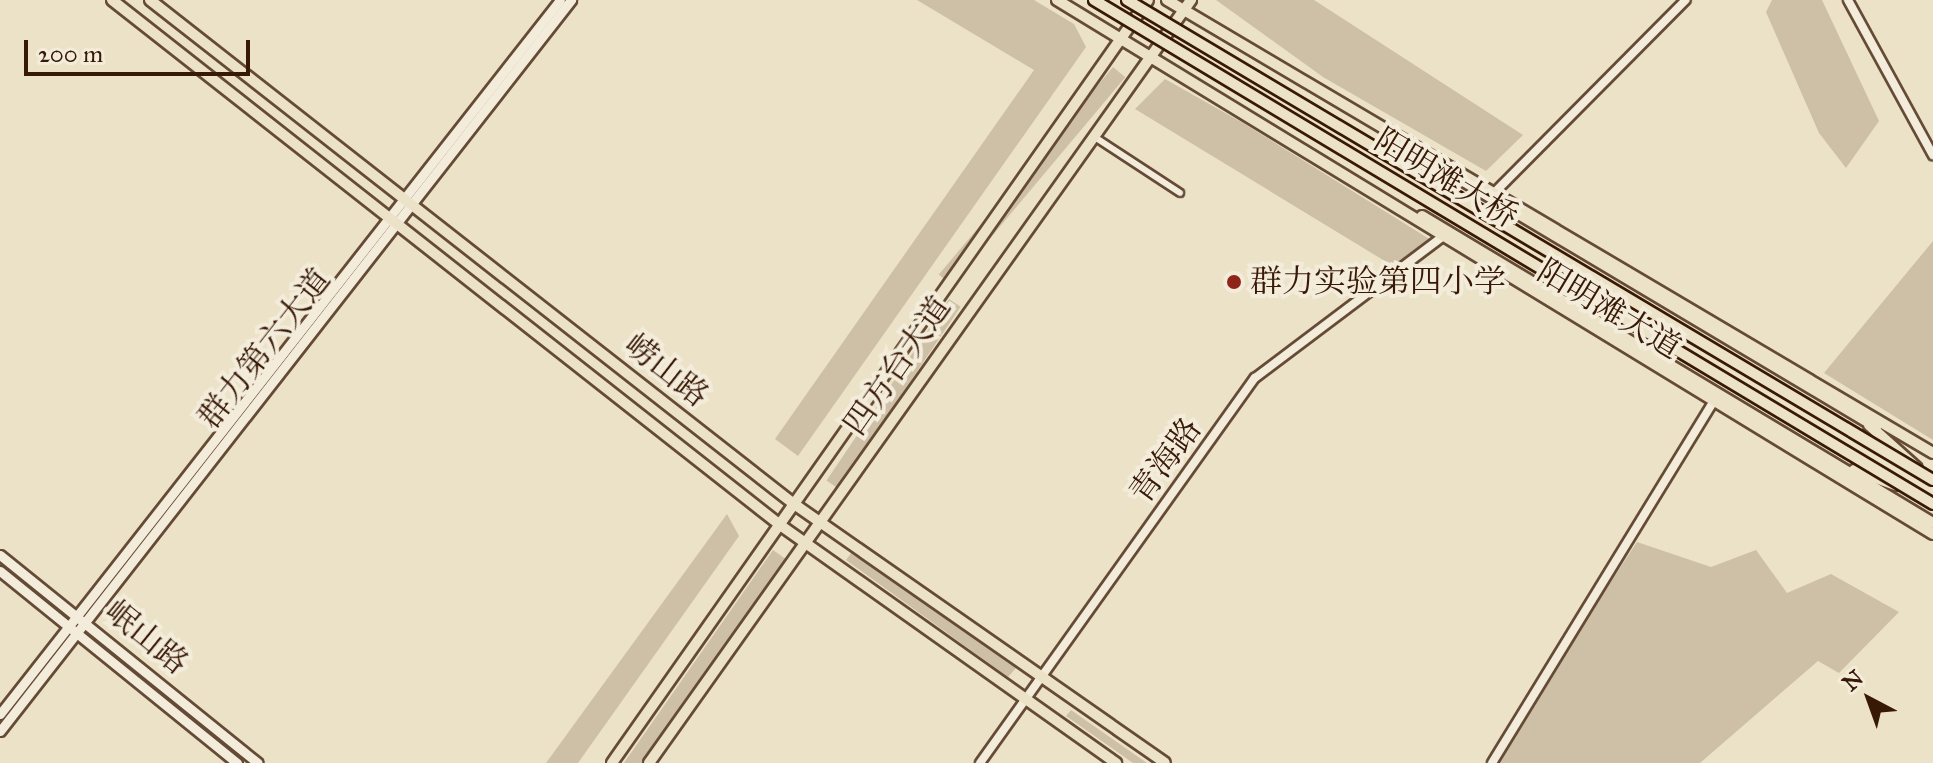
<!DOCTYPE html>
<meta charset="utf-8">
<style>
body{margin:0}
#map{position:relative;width:1933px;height:763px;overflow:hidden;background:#ece2c7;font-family:"IM FELL Great Primer","Noto Serif SC",serif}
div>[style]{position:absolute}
.green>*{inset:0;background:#cdc0a6;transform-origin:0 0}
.roads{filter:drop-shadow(2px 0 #654b36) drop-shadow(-2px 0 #654b36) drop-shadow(0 2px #654b36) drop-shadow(0 -2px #654b36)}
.minor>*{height:6px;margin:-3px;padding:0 3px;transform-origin:3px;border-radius:3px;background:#f3ecdb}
.tertiary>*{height:8px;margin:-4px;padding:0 4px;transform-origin:4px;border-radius:4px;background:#f3ecdb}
.secondary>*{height:9px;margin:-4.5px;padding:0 4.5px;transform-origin:4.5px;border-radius:4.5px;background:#f3ecdb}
.primary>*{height:10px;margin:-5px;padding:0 5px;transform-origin:5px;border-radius:5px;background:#ece2c7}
.trunk>*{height:10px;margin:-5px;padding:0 5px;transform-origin:5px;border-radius:5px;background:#ece2c7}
.bridges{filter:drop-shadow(2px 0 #381906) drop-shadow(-2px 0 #381906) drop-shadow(0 2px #381906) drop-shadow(0 -2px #381906)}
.trunk-bridge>*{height:10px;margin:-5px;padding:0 5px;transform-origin:5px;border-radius:5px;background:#ece2c7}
.dots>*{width:22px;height:22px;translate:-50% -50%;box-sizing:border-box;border:4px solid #f3ecdb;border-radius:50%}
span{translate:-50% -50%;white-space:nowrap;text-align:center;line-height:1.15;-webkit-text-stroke:8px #f3ecdb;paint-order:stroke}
.street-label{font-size:32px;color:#381906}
.poi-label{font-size:32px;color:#381906}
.left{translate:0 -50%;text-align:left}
.north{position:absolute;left:1829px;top:659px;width:80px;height:80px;-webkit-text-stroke:6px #f3ecdb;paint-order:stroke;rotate:319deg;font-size:22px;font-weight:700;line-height:32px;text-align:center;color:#381906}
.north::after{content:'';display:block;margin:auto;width:28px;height:36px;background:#381906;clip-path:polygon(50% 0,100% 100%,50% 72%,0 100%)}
.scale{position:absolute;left:24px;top:40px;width:226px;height:36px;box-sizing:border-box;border:4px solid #381906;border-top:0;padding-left:10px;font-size:24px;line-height:28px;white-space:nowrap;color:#381906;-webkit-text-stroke:6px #f3ecdb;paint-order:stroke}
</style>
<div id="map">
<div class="green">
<i style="clip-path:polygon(917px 0,1034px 0,1074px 24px,1086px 47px,798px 456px,775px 439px,1034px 70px)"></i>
<i style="clip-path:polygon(1216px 0,1314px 0,1523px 135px,1486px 171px,1323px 77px)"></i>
<i style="clip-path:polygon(1772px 0,1822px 0,1879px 121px,1846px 168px,1819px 133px,1766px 12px)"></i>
<i style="left:1113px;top:67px;width:16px;height:271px;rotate:40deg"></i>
<i style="clip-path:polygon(1165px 79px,1243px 123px,1431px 240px,1393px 266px,1135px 109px)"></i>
<i style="clip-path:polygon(1933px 241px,1933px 440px,1824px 373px)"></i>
<i style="left:949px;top:299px;width:14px;height:219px;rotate:34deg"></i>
<i style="clip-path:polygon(727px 514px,739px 536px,578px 763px,546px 763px)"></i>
<i style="clip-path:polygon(1637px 542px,1711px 567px,1756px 550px,1787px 593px,1831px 574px,1899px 612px,1839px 673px,1818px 661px,1700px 763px,1490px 763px)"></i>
<i style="left:773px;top:550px;width:16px;height:261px;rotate:35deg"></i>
<i style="clip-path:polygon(852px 552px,1016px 668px,1008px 677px,846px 560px)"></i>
<i style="clip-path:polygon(1071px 710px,1147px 763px,1133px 763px,1066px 716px)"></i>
</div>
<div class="roads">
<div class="minor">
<i style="left:1093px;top:136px;width:104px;rotate:33.2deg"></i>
</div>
<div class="tertiary">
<i style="left:1848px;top:0;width:177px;rotate:61.3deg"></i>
<i style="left:1496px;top:191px;width:269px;rotate:-45.2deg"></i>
<i style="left:980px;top:763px;width:473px;rotate:-54.5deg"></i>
<i style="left:1255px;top:378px;width:234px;rotate:-37deg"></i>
<i style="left:1492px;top:763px;width:423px;rotate:-58.5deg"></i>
</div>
<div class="secondary">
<i style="left:0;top:555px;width:331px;rotate:38.9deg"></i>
<i style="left:0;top:571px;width:305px;rotate:39deg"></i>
<i style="left:0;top:714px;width:907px;rotate:-51.89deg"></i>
<i style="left:0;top:731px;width:928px;rotate:-52.01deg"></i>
</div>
<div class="primary">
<i style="left:112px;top:0;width:850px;rotate:38.16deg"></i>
<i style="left:780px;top:525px;width:412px;rotate:35.3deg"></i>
<i style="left:150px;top:0;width:818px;rotate:38.05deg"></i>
<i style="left:794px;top:504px;width:452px;rotate:34.9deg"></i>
<i style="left:612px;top:763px;width:932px;rotate:-54.91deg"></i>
<i style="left:649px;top:763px;width:936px;rotate:-54.61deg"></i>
</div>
<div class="trunk">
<i style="left:1057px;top:0;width:1026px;rotate:31.37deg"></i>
<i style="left:1167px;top:0;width:890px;rotate:30.6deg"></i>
<i style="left:1450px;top:173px;width:496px;rotate:30.8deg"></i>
<i style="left:1422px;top:216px;width:596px;rotate:31deg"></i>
<i style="left:1869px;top:425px;width:64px;rotate:41.9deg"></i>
<i style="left:1854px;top:470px;width:44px;rotate:20.1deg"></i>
</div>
</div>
<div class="bridges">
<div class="trunk-bridge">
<i style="left:1094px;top:0;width:979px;rotate:30.99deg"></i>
<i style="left:1127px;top:0;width:938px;rotate:30.78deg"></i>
</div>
</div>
<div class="dots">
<i style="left:1234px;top:282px;background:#8f2418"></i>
</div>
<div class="street-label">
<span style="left:1446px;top:179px;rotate:31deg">阳明滩大桥</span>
<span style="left:1609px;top:310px;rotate:31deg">阳明滩大道</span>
<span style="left:265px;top:349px;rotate:-52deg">群力第六大道</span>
<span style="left:898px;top:366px;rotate:-55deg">四方台大道</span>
<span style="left:666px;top:371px;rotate:38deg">崂山路</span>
<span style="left:1166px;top:461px;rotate:-54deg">青海路</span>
<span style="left:146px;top:638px;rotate:39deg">岷山路</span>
</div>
<div class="poi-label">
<span class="left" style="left:1250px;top:282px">群力实验第四小学</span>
</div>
<div class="north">N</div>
<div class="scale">200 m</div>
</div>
